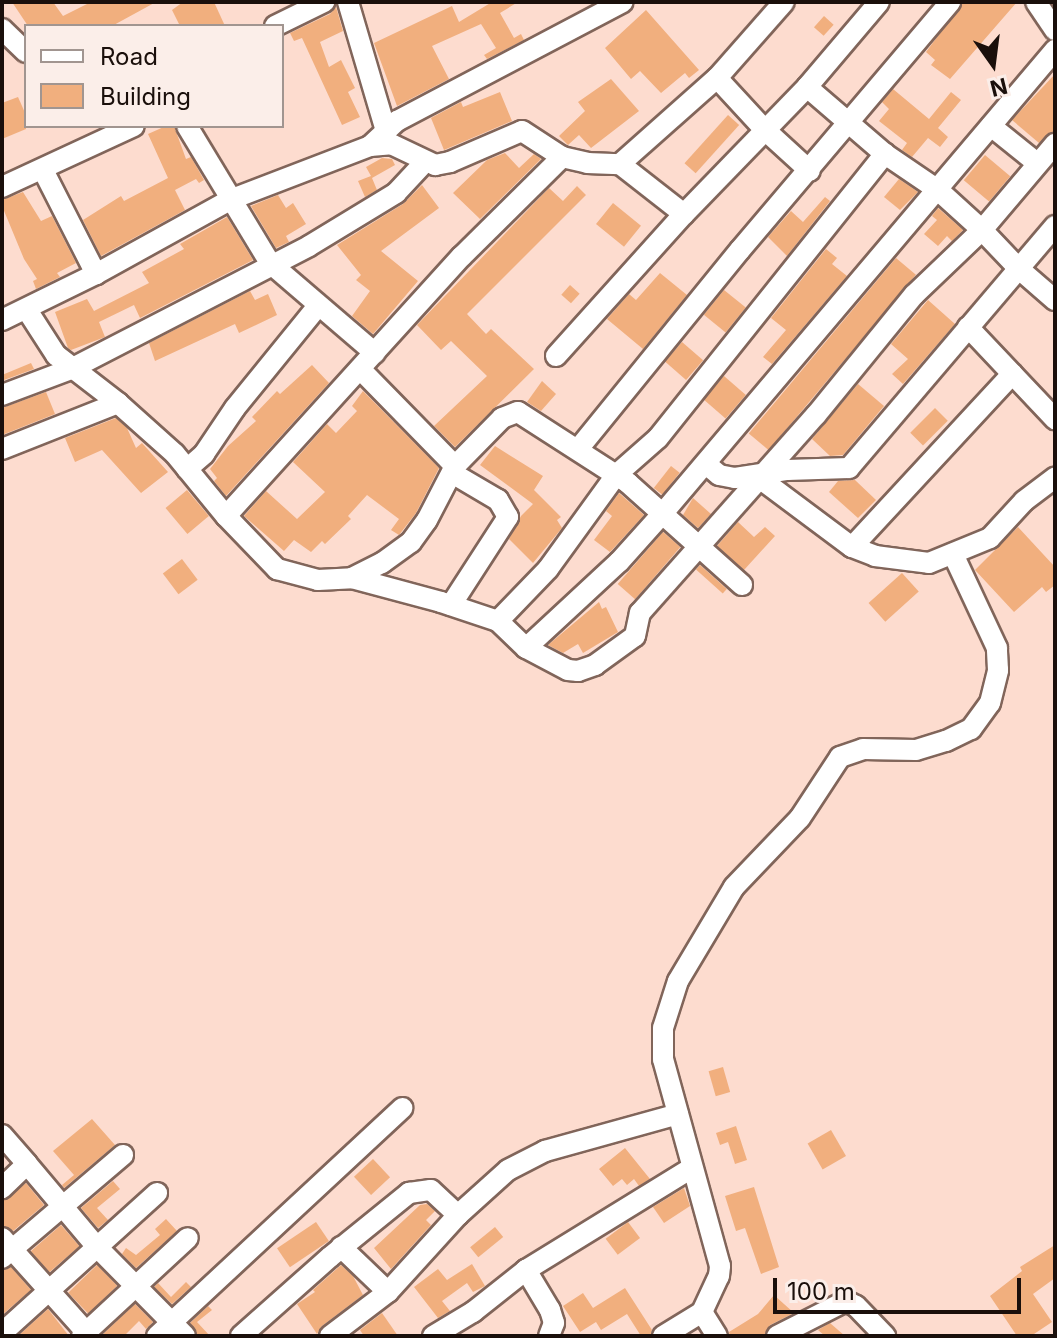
<!DOCTYPE html>
<style>
body{margin:0}
#map{position:relative;width:1057px;height:1338px;overflow:hidden;background:#fddccf;font-family:Inter,sans-serif}
div>[style]{position:absolute}
.building>*{inset:0;background:#f1af7e;transform-origin:0 0}
.roads{filter:drop-shadow(2px 0 #81655a) drop-shadow(-2px 0 #81655a) drop-shadow(0 2px #81655a) drop-shadow(0 -2px #81655a)}
.minor>*{height:20px;margin:-10px;padding:0 10px;transform-origin:10px;border-radius:10px;background:#fff}
span{translate:-50% -50%;white-space:nowrap;text-align:center;line-height:1.15;-webkit-text-stroke:8px #fbeee9;paint-order:stroke}
.frame{position:absolute;inset:0;border:4px solid #1a0f0b;pointer-events:none}
.legend{position:absolute;left:24px;top:24px;width:260px;height:104px;box-sizing:border-box;background:#fbeee9;border:2px solid #a19590;margin:0;padding:10px 14px;list-style:none;font-size:24px;color:#1a0f0b}
.legend li{display:flex;align-items:center;gap:16px;height:40px}
.legend b{width:40px;border:2px solid #a19590}
.north{position:absolute;left:953px;top:24px;width:80px;height:80px;-webkit-text-stroke:6px #fbeee9;paint-order:stroke;rotate:166deg;font-size:22px;font-weight:700;line-height:32px;text-align:center;color:#1a0f0b}
.north::after{content:'';display:block;margin:auto;width:28px;height:36px;background:#1a0f0b;clip-path:polygon(50% 0,100% 100%,50% 72%,0 100%)}
.scale{position:absolute;left:773px;top:1278px;width:248px;height:36px;box-sizing:border-box;border:4px solid #1a0f0b;border-top:0;padding-left:10px;font-size:24px;line-height:28px;white-space:nowrap;color:#1a0f0b;-webkit-text-stroke:6px #fbeee9;paint-order:stroke}
</style>
<div id="map">
<div class="building">
<i style="clip-path:polygon(12px 2px,53px 2px,63px 16px,91px 2px,156px 2px,112px 26px,28px 26px)"></i>
<i style="clip-path:polygon(183px 2px,214px 2px,225px 26px,180px 26px,172px 10px)"></i>
<i style="clip-path:polygon(492px 2px,518px 2px,500px 13px,514px 38px,521px 34px,524px 40px,487px 59px,484px 55px,496px 48px,481px 24px,432px 46px,449px 79px,397px 106px,374px 43px,452px 6px,459px 22px)"></i>
<i style="clip-path:polygon(963px 2px,1017px 2px,950px 79px,931px 65px,935px 60px,926px 52px)"></i>
<i style="clip-path:polygon(336px 7px,343px 31px,320px 42px,329px 67px,341px 60px,355px 88px,348px 92px,360px 117px,342px 125px,302px 38px,294px 41px,290px 33px,330px 14px)"></i>
<i style="clip-path:polygon(646px 10px,699px 70px,689px 78px,685px 73px,661px 93px,640px 71px,631px 79px,605px 48px)"></i>
<i style="left:824px;top:16px;width:13px;height:15px;rotate:42deg"></i>
<i style="clip-path:polygon(1055px 74px,1055px 131px,1039px 143px,1012px 120px)"></i>
<i style="clip-path:polygon(611px 79px,639px 111px,591px 148px,579px 135px,568px 145px,559px 136px,585px 111px,578px 102px)"></i>
<i style="clip-path:polygon(893px 89px,929px 119px,951px 92px,961px 100px,938px 128px,948px 137px,940px 147px,928px 138px,912px 157px,902px 150px,907px 143px,879px 121px,889px 109px,882px 102px)"></i>
<i style="clip-path:polygon(500px 92px,512px 121px,444px 150px,431px 118px,461px 102px,463px 107px)"></i>
<i style="clip-path:polygon(18px 97px,26px 115px,26px 129px,2px 139px,2px 103px)"></i>
<i style="left:728px;top:115px;width:15px;height:65px;rotate:42deg"></i>
<i style="clip-path:polygon(166px 126px,174px 126px,186px 159px,191px 157px,204px 180px,199px 183px,196px 179px,175px 190px,185px 210px,101px 256px,83px 220px,121px 196px,124px 201px,168px 178px,148px 134px)"></i>
<i style="clip-path:polygon(505px 153px,519px 168px,534px 154px,541px 159px,480px 219px,453px 193px,487px 160px)"></i>
<i style="left:985px;top:155px;width:33px;height:33px;rotate:40deg"></i>
<i style="clip-path:polygon(382px 158px,392px 159px,395px 165px,372px 178px,377px 190px,365px 197px,358px 181px,371px 176px,366px 167px)"></i>
<i style="clip-path:polygon(899px 179px,918px 192px,900px 210px,884px 197px)"></i>
<i style="clip-path:polygon(422px 185px,439px 208px,381px 251px,418px 281px,373px 334px,352px 316px,370px 291px,356px 280px,361px 275px,337px 245px,403px 204px)"></i>
<i style="clip-path:polygon(577px 186px,586px 195px,467px 314px,486px 334px,491px 329px,534px 369px,455px 447px,434px 426px,487px 376px,451px 341px,441px 350px,417px 325px,549px 188px,563px 201px)"></i>
<i style="clip-path:polygon(23px 192px,41px 221px,52px 216px,76px 263px,57px 273px,60px 277px,36px 289px,33px 281px,37px 279px,24px 259px,2px 206px,2px 200px)"></i>
<i style="clip-path:polygon(278px 195px,286px 208px,293px 203px,306px 224px,286px 236px,289px 242px,276px 248px,251px 206px)"></i>
<i style="clip-path:polygon(825px 197px,830px 201px,787px 256px,768px 237px,791px 211px,803px 222px)"></i>
<i style="left:613px;top:203px;width:36px;height:27px;rotate:39deg"></i>
<i style="clip-path:polygon(938px 208px,963px 230px,952px 241px,947px 236px,938px 246px,924px 234px,937px 220px,932px 216px)"></i>
<i style="clip-path:polygon(227px 217px,253px 260px,140px 318px,134px 305px,99px 322px,105px 337px,71px 350px,68px 348px,55px 312px,87px 299px,94px 311px,149px 283px,142px 272px,184px 249px,180px 244px)"></i>
<i style="clip-path:polygon(826px 249px,837px 258px,832px 264px,847px 276px,772px 364px,763px 357px,786px 330px,771px 318px)"></i>
<i style="left:896px;top:258px;width:26px;height:229px;rotate:40deg"></i>
<i style="clip-path:polygon(660px 273px,687px 295px,643px 349px,607px 319px,629px 294px,636px 300px)"></i>
<i style="left:570px;top:285px;width:13px;height:13px;rotate:42deg"></i>
<i style="left:724px;top:290px;width:28px;height:32px;rotate:39deg"></i>
<i style="clip-path:polygon(250px 291px,255px 300px,268px 294px,277px 315px,239px 333px,235px 324px,155px 361px,149px 343px)"></i>
<i style="clip-path:polygon(928px 300px,955px 324px,903px 384px,892px 374px,908px 359px,891px 344px)"></i>
<i style="left:682px;top:342px;width:28px;height:26px;rotate:41deg"></i>
<i style="clip-path:polygon(31px 363px,34px 369px,4px 380px,2px 375px)"></i>
<i style="clip-path:polygon(312px 365px,329px 383px,226px 496px,214px 481px,217px 478px,210px 469px,228px 446px,256px 421px,252px 417px,277px 391px,280px 394px)"></i>
<i style="left:724px;top:376px;width:29px;height:31px;rotate:41deg"></i>
<i style="clip-path:polygon(542px 381px,556px 394px,541px 411px,527px 402px)"></i>
<i style="clip-path:polygon(858px 384px,884px 406px,843px 455px,830px 456px,812px 439px)"></i>
<i style="clip-path:polygon(363px 391px,439px 468px,416px 513px,399px 535px,391px 530px,399px 519px,367px 495px,348px 516px,351px 519px,325px 544px,322px 541px,311px 552px,294px 540px,284px 551px,244px 516px,266px 491px,297px 519px,325px 492px,293px 462px,327px 424px,336px 433px,357px 411px,352px 406px)"></i>
<i style="clip-path:polygon(46px 392px,55px 414px,2px 435px,2px 408px)"></i>
<i style="left:935px;top:408px;width:18px;height:35px;rotate:45deg"></i>
<i style="clip-path:polygon(116px 418px,127px 428px,136px 448px,142px 443px,168px 472px,141px 493px,102px 450px,75px 462px,65px 438px)"></i>
<i style="clip-path:polygon(495px 446px,543px 476px,534px 490px,561px 517px,557px 520px,562px 528px,533px 563px,509px 539px,521px 516px,533px 504px,480px 465px)"></i>
<i style="left:671px;top:466px;width:11px;height:28px;rotate:38deg"></i>
<i style="clip-path:polygon(855px 480px,876px 500px,858px 518px,829px 492px,838px 481px)"></i>
<i style="left:187px;top:490px;width:34px;height:28px;rotate:50deg"></i>
<i style="clip-path:polygon(619px 493px,644px 515px,610px 552px,594px 540px,612px 516px,606px 511px)"></i>
<i style="clip-path:polygon(693px 498px,711px 514px,698px 528px,683px 515px)"></i>
<i style="clip-path:polygon(738px 522px,754px 537px,765px 527px,775px 536px,744px 570px,717px 546px)"></i>
<i style="clip-path:polygon(1018px 527px,1055px 567px,1055px 585px,1046px 592px,1042px 587px,1014px 612px,975px 570px)"></i>
<i style="left:663px;top:532px;width:23px;height:69px;rotate:41deg"></i>
<i style="left:182px;top:559px;width:26px;height:24px;rotate:53deg"></i>
<i style="left:700px;top:565px;width:36px;height:6px;rotate:42deg"></i>
<i style="left:902px;top:573px;width:25px;height:45px;rotate:48deg"></i>
<i style="clip-path:polygon(599px 602px,602px 609px,606px 607px,618px 632px,583px 653px,578px 644px,563px 653px,548px 645px)"></i>
<i style="left:723px;top:1067px;width:26px;height:15px;rotate:74deg"></i>
<i style="clip-path:polygon(92px 1119px,115px 1145px,64px 1188px,62px 1185px,74px 1175px,53px 1151px)"></i>
<i style="clip-path:polygon(736px 1126px,747px 1160px,735px 1164px,728px 1142px,720px 1145px,716px 1133px)"></i>
<i style="left:831px;top:1130px;width:30px;height:27px;rotate:60deg"></i>
<i style="clip-path:polygon(625px 1148px,650px 1179px,639px 1186px,634px 1179px,627px 1185px,622px 1179px,613px 1186px,599px 1169px)"></i>
<i style="left:373px;top:1159px;width:25px;height:26px;rotate:47deg"></i>
<i style="clip-path:polygon(113px 1181px,120px 1189px,97px 1208px,108px 1220px,98px 1228px,81px 1208px)"></i>
<i style="clip-path:polygon(26px 1183px,44px 1205px,13px 1231px,2px 1225px,2px 1201px)"></i>
<i style="clip-path:polygon(754px 1187px,779px 1267px,761px 1274px,745px 1228px,736px 1231px,725px 1196px)"></i>
<i style="clip-path:polygon(684px 1188px,690px 1206px,664px 1223px,653px 1207px)"></i>
<i style="clip-path:polygon(427px 1204px,435px 1211px,426px 1220px,431px 1225px,391px 1269px,374px 1248px,420px 1205px)"></i>
<i style="clip-path:polygon(166px 1219px,177px 1231px,136px 1268px,122px 1254px,126px 1248px,136px 1255px,160px 1235px,155px 1229px)"></i>
<i style="left:316px;top:1222px;width:23px;height:47px;rotate:56deg"></i>
<i style="left:628px;top:1222px;width:20px;height:28px;rotate:53deg"></i>
<i style="left:61px;top:1225px;width:28px;height:40px;rotate:49deg"></i>
<i style="left:495px;top:1227px;width:13px;height:32px;rotate:51deg"></i>
<i style="clip-path:polygon(1055px 1245px,1055px 1278px,1033px 1294px,1052px 1322px,1031px 1336px,1017px 1336px,990px 1296px,1022px 1271px,1020px 1267px)"></i>
<i style="clip-path:polygon(472px 1264px,485px 1286px,473px 1292px,467px 1283px,442px 1301px,450px 1311px,438px 1318px,414px 1287px,438px 1269px,447px 1280px)"></i>
<i style="left:97px;top:1265px;width:29px;height:40px;rotate:46deg"></i>
<i style="clip-path:polygon(341px 1265px,353px 1276px,363px 1295px,322px 1326px,317px 1334px,297px 1304px,315px 1292px,313px 1290px)"></i>
<i style="clip-path:polygon(11px 1267px,31px 1290px,2px 1315px,2px 1271px)"></i>
<i style="clip-path:polygon(186px 1282px,191px 1287px,172px 1304px,154px 1287px,158px 1283px,171px 1297px)"></i>
<i style="clip-path:polygon(625px 1288px,652px 1330px,650px 1336px,641px 1336px,627px 1314px,601px 1330px,596px 1322px,580px 1332px,563px 1306px,583px 1293px,593px 1308px)"></i>
<i style="clip-path:polygon(774px 1295px,794px 1313px,770px 1325px,764px 1336px,730px 1336px,729px 1332px,758px 1314px)"></i>
<i style="clip-path:polygon(135px 1304px,153px 1322px,146px 1329px,139px 1321px,124px 1336px,101px 1336px)"></i>
<i style="clip-path:polygon(208px 1306px,212px 1310px,197px 1322px,210px 1336px,198px 1336px,190px 1323px)"></i>
<i style="clip-path:polygon(48px 1309px,69px 1336px,18px 1336px)"></i>
<i style="clip-path:polygon(382px 1313px,398px 1336px,364px 1336px,360px 1330px)"></i>
<i style="clip-path:polygon(830px 1323px,845px 1336px,825px 1336px,818px 1330px)"></i>
</div>
<div class="roads">
<div class="minor">
<i style="left:348px;top:2px;width:134px;rotate:73.6deg"></i>
<i style="left:1036px;top:2px;width:34px;rotate:56deg"></i>
<i style="left:275px;top:26px;width:55px;rotate:-26.1deg"></i>
<i style="left:2px;top:29px;width:33px;rotate:44deg"></i>
<i style="left:717px;top:78px;width:69px;rotate:47.3deg"></i>
<i style="left:764px;top:129px;width:62px;rotate:42.4deg"></i>
<i style="left:807px;top:87px;width:103px;rotate:40.7deg"></i>
<i style="left:885px;top:154px;width:64px;rotate:34.2deg"></i>
<i style="left:938px;top:190px;width:59px;rotate:42.3deg"></i>
<i style="left:982px;top:230px;width:113px;rotate:-49.7deg"></i>
<i style="left:187px;top:126px;width:160px;rotate:58.8deg"></i>
<i style="left:270px;top:263px;width:138px;rotate:40.6deg"></i>
<i style="left:991px;top:126px;width:59px;rotate:38.8deg"></i>
<i style="left:370px;top:146px;width:37px;rotate:-43deg"></i>
<i style="left:397px;top:121px;width:255px;rotate:-27.8deg"></i>
<i style="left:620px;top:164px;width:81px;rotate:38deg"></i>
<i style="left:43px;top:170px;width:117px;rotate:63deg"></i>
<i style="left:2px;top:187px;width:145px;rotate:-24.8deg"></i>
<i style="left:27px;top:310px;width:54px;rotate:57.2deg"></i>
<i style="left:56px;top:355px;width:78px;rotate:37.7deg"></i>
<i style="left:118px;top:403px;width:76px;rotate:41.8deg"></i>
<i style="left:175px;top:454px;width:80px;rotate:50.6deg"></i>
<i style="left:226px;top:516px;width:74px;rotate:46.1deg"></i>
<i style="left:277px;top:569px;width:42px;rotate:15deg"></i>
<i style="left:318px;top:580px;width:34px;rotate:-3deg"></i>
<i style="left:352px;top:578px;width:92px;rotate:15.1deg"></i>
<i style="left:441px;top:602px;width:60px;rotate:18.4deg"></i>
<i style="left:498px;top:621px;width:39px;rotate:44deg"></i>
<i style="left:526px;top:648px;width:47px;rotate:27.6deg"></i>
<i style="left:568px;top:670px;width:10px;rotate:6deg"></i>
<i style="left:578px;top:671px;width:18px;rotate:-19deg"></i>
<i style="left:595px;top:665px;width:49px;rotate:-35.9deg"></i>
<i style="left:635px;top:636px;width:24px;rotate:-78deg"></i>
<i style="left:640px;top:613px;width:265px;rotate:-48.4deg"></i>
<i style="left:816px;top:415px;width:155px;rotate:-50.8deg"></i>
<i style="left:914px;top:295px;width:94px;rotate:-43.7deg"></i>
<i style="left:982px;top:230px;width:52px;rotate:46.5deg"></i>
<i style="left:1018px;top:268px;width:49px;rotate:40.9deg"></i>
<i style="left:2px;top:320px;width:105px;rotate:-26.1deg"></i>
<i style="left:96px;top:274px;width:155px;rotate:-28.9deg"></i>
<i style="left:232px;top:199px;width:148px;rotate:-21deg"></i>
<i style="left:370px;top:146px;width:21px;rotate:-5deg"></i>
<i style="left:391px;top:144px;width:49px;rotate:25.5deg"></i>
<i style="left:435px;top:165px;width:15px;rotate:-11deg"></i>
<i style="left:450px;top:162px;width:78px;rotate:-23.3deg"></i>
<i style="left:522px;top:131px;width:48px;rotate:33deg"></i>
<i style="left:562px;top:157px;width:26px;rotate:13deg"></i>
<i style="left:587px;top:163px;width:33px;rotate:2deg"></i>
<i style="left:620px;top:164px;width:130px;rotate:-41.6deg"></i>
<i style="left:717px;top:78px;width:101px;rotate:-48.6deg"></i>
<i style="left:968px;top:327px;width:127px;rotate:46.6deg"></i>
<i style="left:556px;top:356px;width:191px;rotate:-48deg"></i>
<i style="left:684px;top:214px;width:177px;rotate:-45.9deg"></i>
<i style="left:807px;top:87px;width:111px;rotate:-49.7deg"></i>
<i style="left:2px;top:395px;width:74px;rotate:-20.6deg"></i>
<i style="left:71px;top:369px;width:268px;rotate:-27.3deg"></i>
<i style="left:309px;top:246px;width:102px;rotate:-31.3deg"></i>
<i style="left:396px;top:193px;width:41px;rotate:-47deg"></i>
<i style="left:579px;top:448px;width:255px;rotate:-50.9deg"></i>
<i style="left:740px;top:250px;width:325px;rotate:-49.7deg"></i>
<i style="left:2px;top:449px;width:125px;rotate:-21.6deg"></i>
<i style="left:706px;top:464px;width:17px;rotate:40deg"></i>
<i style="left:719px;top:475px;width:16px;rotate:11deg"></i>
<i style="left:735px;top:478px;width:53px;rotate:-8.7deg"></i>
<i style="left:787px;top:470px;width:62px;rotate:-1.8deg"></i>
<i style="left:849px;top:468px;width:318px;rotate:-49.6deg"></i>
<i style="left:455px;top:466px;width:67px;rotate:-45.6deg"></i>
<i style="left:502px;top:418px;width:17px;rotate:-21deg"></i>
<i style="left:518px;top:412px;width:131px;rotate:32.8deg"></i>
<i style="left:628px;top:483px;width:153px;rotate:41.8deg"></i>
<i style="left:187px;top:469px;width:23px;rotate:-41deg"></i>
<i style="left:204px;top:454px;width:55px;rotate:-56deg"></i>
<i style="left:235px;top:408px;width:130px;rotate:-50.9deg"></i>
<i style="left:758px;top:477px;width:117px;rotate:36.7deg"></i>
<i style="left:852px;top:547px;width:25px;rotate:21deg"></i>
<i style="left:875px;top:556px;width:54px;rotate:7.4deg"></i>
<i style="left:929px;top:563px;width:66px;rotate:-22.3deg"></i>
<i style="left:990px;top:538px;width:50px;rotate:-47.4deg"></i>
<i style="left:1024px;top:501px;width:39px;rotate:-37deg"></i>
<i style="left:226px;top:516px;width:351px;rotate:-47.8deg"></i>
<i style="left:462px;top:256px;width:141px;rotate:-44.7deg"></i>
<i style="left:852px;top:547px;width:236px;rotate:-47.2deg"></i>
<i style="left:352px;top:578px;width:34px;rotate:-27deg"></i>
<i style="left:382px;top:563px;width:36px;rotate:-36deg"></i>
<i style="left:411px;top:542px;width:27px;rotate:-54deg"></i>
<i style="left:427px;top:520px;width:61px;rotate:-62.6deg"></i>
<i style="left:455px;top:466px;width:136px;rotate:-134.4deg"></i>
<i style="left:451px;top:605px;width:105px;rotate:-57.1deg"></i>
<i style="left:508px;top:517px;width:20px;rotate:-120deg"></i>
<i style="left:498px;top:500px;width:53px;rotate:-149.6deg"></i>
<i style="left:498px;top:621px;width:72px;rotate:-46.1deg"></i>
<i style="left:548px;top:569px;width:116px;rotate:-54.1deg"></i>
<i style="left:616px;top:475px;width:56px;rotate:-41.4deg"></i>
<i style="left:658px;top:438px;width:364px;rotate:-51.4deg"></i>
<i style="left:526px;top:648px;width:127px;rotate:-42.8deg"></i>
<i style="left:619px;top:562px;width:66px;rotate:-48.1deg"></i>
<i style="left:663px;top:513px;width:607px;rotate:-49.75deg"></i>
<i style="left:2px;top:1135px;width:38px;rotate:49deg"></i>
<i style="left:27px;top:1164px;width:35px;rotate:136deg"></i>
<i style="left:27px;top:1164px;width:109px;rotate:49.9deg"></i>
<i style="left:97px;top:1247px;width:125px;rotate:45.3deg"></i>
<i style="left:2px;top:1238px;width:126px;rotate:48.2deg"></i>
<i style="left:341px;top:1247px;width:65px;rotate:43.8deg"></i>
<i style="left:2px;top:1258px;width:159px;rotate:-40.4deg"></i>
<i style="left:702px;top:1312px;width:28px;rotate:58deg"></i>
<i style="left:2px;top:1333px;width:209px;rotate:-42.1deg"></i>
<i style="left:82px;top:1336px;width:144px;rotate:-42.8deg"></i>
<i style="left:157px;top:1336px;width:335px;rotate:-42.9deg"></i>
<i style="left:241px;top:1336px;width:119px;rotate:-41.6deg"></i>
<i style="left:330px;top:1257px;width:102px;rotate:-39deg"></i>
<i style="left:409px;top:1193px;width:22px;rotate:-8deg"></i>
<i style="left:431px;top:1190px;width:37px;rotate:43deg"></i>
<i style="left:330px;top:1336px;width:73px;rotate:-37.2deg"></i>
<i style="left:388px;top:1292px;width:104px;rotate:-47.7deg"></i>
<i style="left:458px;top:1215px;width:67px;rotate:-42deg"></i>
<i style="left:508px;top:1170px;width:42px;rotate:-27.2deg"></i>
<i style="left:545px;top:1151px;width:138px;rotate:-15.5deg"></i>
<i style="left:433px;top:1336px;width:47px;rotate:-31deg"></i>
<i style="left:473px;top:1312px;width:68px;rotate:-38.4deg"></i>
<i style="left:549px;top:1336px;width:14px;rotate:-69deg"></i>
<i style="left:554px;top:1323px;width:14px;rotate:-107deg"></i>
<i style="left:550px;top:1310px;width:47px;rotate:-121deg"></i>
<i style="left:526px;top:1270px;width:195px;rotate:-31.6deg"></i>
<i style="left:663px;top:1336px;width:46px;rotate:-31.6deg"></i>
<i style="left:702px;top:1312px;width:40px;rotate:-65deg"></i>
<i style="left:719px;top:1276px;width:10px;rotate:-84deg"></i>
<i style="left:720px;top:1266px;width:215px;rotate:-105.4deg"></i>
<i style="left:663px;top:1059px;width:31px;rotate:-90deg"></i>
<i style="left:663px;top:1028px;width:49px;rotate:-72.3deg"></i>
<i style="left:678px;top:981px;width:109px;rotate:-59.2deg"></i>
<i style="left:734px;top:887px;width:95px;rotate:-46.3deg"></i>
<i style="left:800px;top:818px;width:73px;rotate:-56.7deg"></i>
<i style="left:840px;top:757px;width:24px;rotate:-19deg"></i>
<i style="left:863px;top:749px;width:53px;rotate:1.1deg"></i>
<i style="left:916px;top:750px;width:31px;rotate:-17deg"></i>
<i style="left:946px;top:741px;width:28px;rotate:-26deg"></i>
<i style="left:971px;top:729px;width:32px;rotate:-54deg"></i>
<i style="left:990px;top:703px;width:34px;rotate:-76deg"></i>
<i style="left:998px;top:670px;width:22px;rotate:-93deg"></i>
<i style="left:997px;top:648px;width:104px;rotate:-115.1deg"></i>
<i style="left:777px;top:1336px;width:77px;rotate:-26.9deg"></i>
<i style="left:846px;top:1301px;width:11px;rotate:27deg"></i>
<i style="left:856px;top:1306px;width:42px;rotate:46deg"></i>
</div>
</div>
<div class="frame"></div>
<ul class="legend">
<li><b style="height:10px;background:#fff"></b>Road</li>
<li><b style="height:22px;background:#f1af7e"></b>Building</li>
</ul>
<div class="north">N</div>
<div class="scale">100 m</div>
</div>
